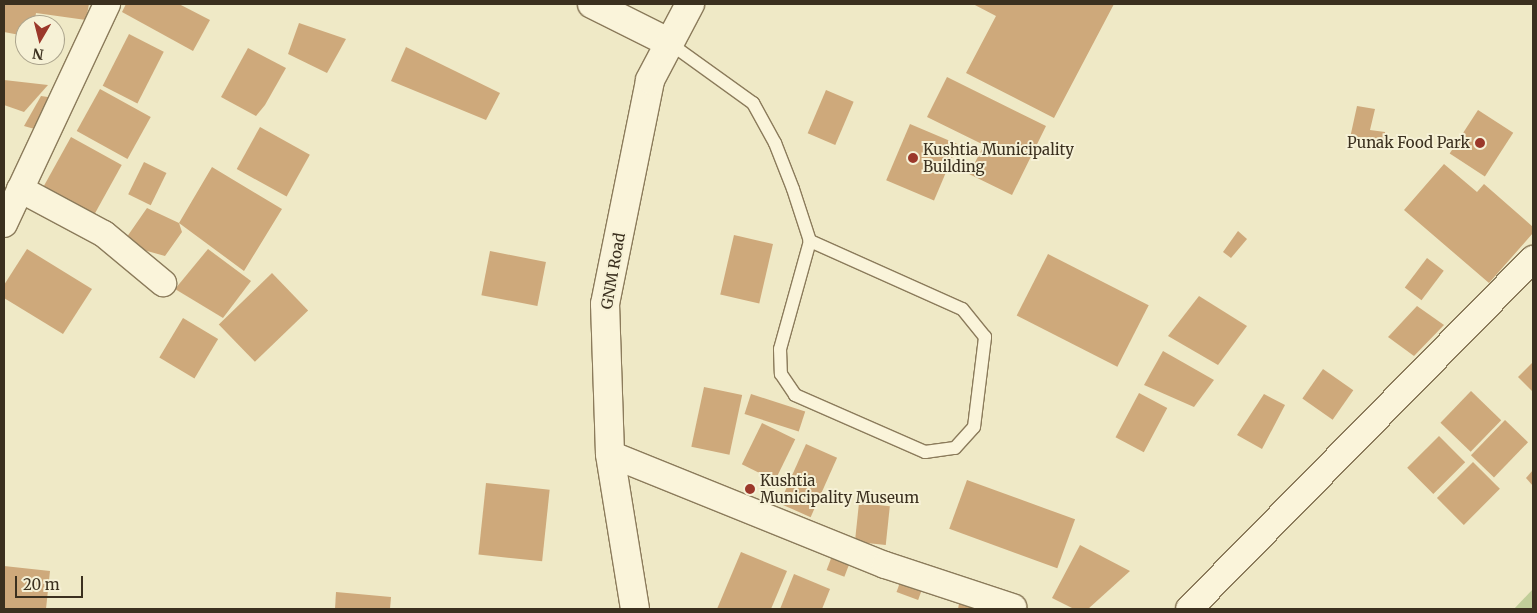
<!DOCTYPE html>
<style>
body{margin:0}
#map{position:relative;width:1537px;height:613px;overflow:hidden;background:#efe9c6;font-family:Merriweather,serif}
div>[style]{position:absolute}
.green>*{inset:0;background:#c1ce99}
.building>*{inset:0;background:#cea97b;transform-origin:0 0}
.roads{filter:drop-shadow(1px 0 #8b7b5b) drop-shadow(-1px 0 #8b7b5b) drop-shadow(0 1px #8b7b5b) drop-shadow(0 -1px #8b7b5b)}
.lane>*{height:12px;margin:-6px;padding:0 6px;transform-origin:6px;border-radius:6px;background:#faf4da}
.street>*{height:26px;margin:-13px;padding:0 13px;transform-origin:13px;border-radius:13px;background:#faf4da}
.secondary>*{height:28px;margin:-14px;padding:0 14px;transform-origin:14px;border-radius:14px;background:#faf4da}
.dots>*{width:14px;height:14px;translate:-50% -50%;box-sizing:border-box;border:2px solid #f6f1d6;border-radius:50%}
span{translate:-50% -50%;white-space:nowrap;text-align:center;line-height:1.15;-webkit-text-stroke:4px #f6f1d6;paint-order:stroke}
.poi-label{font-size:15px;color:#3b301f}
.right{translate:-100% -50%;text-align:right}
.left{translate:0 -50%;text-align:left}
.street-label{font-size:15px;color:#3b301f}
.frame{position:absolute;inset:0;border:5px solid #3b301f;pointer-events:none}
.north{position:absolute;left:15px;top:15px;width:50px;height:50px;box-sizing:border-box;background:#f6f1d6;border:1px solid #aba48d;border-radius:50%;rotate:188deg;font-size:14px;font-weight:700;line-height:20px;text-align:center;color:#3b301f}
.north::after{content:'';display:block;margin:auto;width:18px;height:22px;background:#9b382a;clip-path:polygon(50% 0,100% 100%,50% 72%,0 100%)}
.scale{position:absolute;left:15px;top:576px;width:68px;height:22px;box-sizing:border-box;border:2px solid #3b301f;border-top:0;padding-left:6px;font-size:15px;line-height:18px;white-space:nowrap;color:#3b301f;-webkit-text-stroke:4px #f6f1d6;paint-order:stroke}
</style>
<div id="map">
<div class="green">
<i style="clip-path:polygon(1533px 589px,1533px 609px,1514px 609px)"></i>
</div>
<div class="building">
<i style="clip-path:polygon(4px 4px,89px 4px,86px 20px,36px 13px,34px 25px,25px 25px,25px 36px,4px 32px)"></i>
<i style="clip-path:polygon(126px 4px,179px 4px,210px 20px,193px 51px,122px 12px)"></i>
<i style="clip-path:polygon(973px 4px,1114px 4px,1054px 118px,966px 73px,996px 16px)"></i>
<i style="clip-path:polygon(299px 23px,346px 39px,327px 73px,288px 54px)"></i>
<i style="left:129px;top:34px;width:39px;height:58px;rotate:27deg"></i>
<i style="clip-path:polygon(406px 47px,500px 93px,486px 120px,391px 81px)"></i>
<i style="clip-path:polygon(248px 48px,286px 68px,265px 105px,256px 116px,221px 97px)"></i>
<i style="clip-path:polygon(947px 77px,1046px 126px,1012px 195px,969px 174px,984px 145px,927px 117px)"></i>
<i style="clip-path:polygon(4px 80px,48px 85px,24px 112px,4px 105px)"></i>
<i style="left:100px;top:89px;width:58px;height:48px;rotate:29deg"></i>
<i style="left:826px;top:90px;width:30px;height:47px;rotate:23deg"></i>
<i style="clip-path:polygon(41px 96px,55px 98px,38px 130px,24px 126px)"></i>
<i style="clip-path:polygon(1357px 106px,1375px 109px,1370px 130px,1385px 132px,1385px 148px,1350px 138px)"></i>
<i style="left:1478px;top:110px;width:42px;height:52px;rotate:33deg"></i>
<i style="left:910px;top:124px;width:52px;height:61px;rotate:23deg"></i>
<i style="left:260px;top:127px;width:57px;height:48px;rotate:29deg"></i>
<i style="left:71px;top:137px;width:58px;height:66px;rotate:29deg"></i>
<i style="left:144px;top:162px;width:25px;height:36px;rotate:26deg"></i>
<i style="clip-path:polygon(1444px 164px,1477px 192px,1484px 184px,1533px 227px,1533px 233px,1489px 283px,1404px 210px)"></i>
<i style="clip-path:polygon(212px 167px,282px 209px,244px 271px,179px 223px,182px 232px,165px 256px,122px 244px,147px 208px,179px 223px)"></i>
<i style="clip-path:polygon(1238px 231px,1247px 239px,1231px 258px,1223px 252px)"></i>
<i style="left:734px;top:235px;width:40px;height:61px;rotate:13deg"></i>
<i style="clip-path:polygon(27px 249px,92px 289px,63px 334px,4px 298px,4px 285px)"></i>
<i style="clip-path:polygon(208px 249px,251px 281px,223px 318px,175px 289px)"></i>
<i style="left:490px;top:251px;width:57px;height:45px;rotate:11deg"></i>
<i style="left:1048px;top:254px;width:113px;height:69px;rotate:27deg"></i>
<i style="left:1427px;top:258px;width:21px;height:37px;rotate:37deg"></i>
<i style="left:272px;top:273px;width:52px;height:74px;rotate:46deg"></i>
<i style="clip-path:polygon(1199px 296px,1247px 326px,1218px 365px,1168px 336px)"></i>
<i style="clip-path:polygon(1417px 306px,1444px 325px,1414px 356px,1388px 337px)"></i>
<i style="left:183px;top:318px;width:41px;height:46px;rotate:31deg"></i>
<i style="clip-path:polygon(1163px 351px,1214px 380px,1194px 407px,1144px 385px)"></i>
<i style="clip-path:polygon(1533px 362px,1533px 392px,1518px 377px)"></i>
<i style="left:1323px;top:369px;width:37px;height:36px;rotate:35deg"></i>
<i style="left:704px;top:387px;width:39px;height:61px;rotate:12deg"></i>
<i style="left:1471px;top:391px;width:42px;height:44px;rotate:44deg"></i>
<i style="left:1139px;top:393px;width:32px;height:50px;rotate:28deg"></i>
<i style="left:751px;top:394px;width:57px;height:21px;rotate:18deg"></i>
<i style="clip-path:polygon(1264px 394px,1285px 405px,1262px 449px,1237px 435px)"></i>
<i style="left:1505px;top:420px;width:32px;height:49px;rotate:44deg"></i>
<i style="left:762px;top:423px;width:37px;height:46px;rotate:26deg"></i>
<i style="left:1439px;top:436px;width:37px;height:45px;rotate:45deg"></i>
<i style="left:806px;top:444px;width:34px;height:65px;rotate:24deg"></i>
<i style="left:1473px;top:462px;width:38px;height:51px;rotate:45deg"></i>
<i style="clip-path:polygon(1533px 470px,1533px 486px,1526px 478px)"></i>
<i style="left:967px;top:480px;width:115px;height:52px;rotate:20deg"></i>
<i style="left:486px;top:483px;width:64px;height:72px;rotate:6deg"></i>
<i style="left:859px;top:503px;width:31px;height:39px;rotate:6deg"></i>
<i style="clip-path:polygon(1080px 545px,1130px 571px,1088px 609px,1074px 609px,1052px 598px)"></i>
<i style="clip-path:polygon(741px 552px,787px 571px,771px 609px,717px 609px)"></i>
<i style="left:832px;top:556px;width:19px;height:15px;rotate:21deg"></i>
<i style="clip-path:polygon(4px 566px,50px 571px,46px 609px,4px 609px)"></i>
<i style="clip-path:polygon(794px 574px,830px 589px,822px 609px,780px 609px)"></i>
<i style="left:902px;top:577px;width:23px;height:16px;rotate:20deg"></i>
<i style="clip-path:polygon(336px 592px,391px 597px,390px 609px,335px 609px)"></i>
<i style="clip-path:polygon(960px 598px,998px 609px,958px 609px)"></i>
</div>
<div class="roads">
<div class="lane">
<i style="left:668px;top:42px;width:105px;rotate:35.7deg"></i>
<i style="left:753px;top:103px;width:46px;rotate:61.2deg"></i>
<i style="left:775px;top:143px;width:49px;rotate:68.6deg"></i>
<i style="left:793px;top:189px;width:55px;rotate:71.9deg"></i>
<i style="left:810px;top:241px;width:112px;rotate:105.5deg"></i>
<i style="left:780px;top:349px;width:25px;rotate:88deg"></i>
<i style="left:781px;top:374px;width:25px;rotate:56deg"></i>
<i style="left:795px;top:395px;width:142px;rotate:23.7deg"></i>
<i style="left:925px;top:452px;width:30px;rotate:-8deg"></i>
<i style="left:955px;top:448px;width:28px;rotate:-48deg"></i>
<i style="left:974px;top:427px;width:91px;rotate:-83deg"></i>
<i style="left:985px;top:337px;width:36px;rotate:-129deg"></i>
<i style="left:962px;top:309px;width:167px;rotate:-155.9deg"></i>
</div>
<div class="street">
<i style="left:20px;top:189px;width:95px;rotate:28.2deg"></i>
<i style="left:104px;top:234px;width:77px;rotate:39.7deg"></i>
<i style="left:4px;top:224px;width:243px;rotate:-64.9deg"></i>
<i style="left:610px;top:454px;width:297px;rotate:22deg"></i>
<i style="left:885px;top:565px;width:135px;rotate:18.2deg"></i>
<i style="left:1189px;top:609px;width:491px;rotate:-45.5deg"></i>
</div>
<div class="secondary">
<i style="left:592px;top:4px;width:85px;rotate:26.6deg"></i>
<i style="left:635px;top:609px;width:157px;rotate:-99.2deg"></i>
<i style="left:610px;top:454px;width:150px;rotate:-91.9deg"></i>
<i style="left:605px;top:304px;width:228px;rotate:-78.6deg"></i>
<i style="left:650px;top:80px;width:86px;rotate:-62.2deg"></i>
</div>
</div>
<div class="dots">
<i style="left:1480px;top:143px;background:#9b382a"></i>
<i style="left:913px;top:158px;background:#9b382a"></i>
<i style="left:750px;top:489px;background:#9b382a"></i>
</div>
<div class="poi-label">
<span class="right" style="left:1470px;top:143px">Punak Food Park</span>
<span class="left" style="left:923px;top:158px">Kushtia Municipality<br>Building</span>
<span class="left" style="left:760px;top:489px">Kushtia<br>Municipality Museum</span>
</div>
<div class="street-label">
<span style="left:613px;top:271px;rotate:-80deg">GNM Road</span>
</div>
<div class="frame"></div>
<div class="north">N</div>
<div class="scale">20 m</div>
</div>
